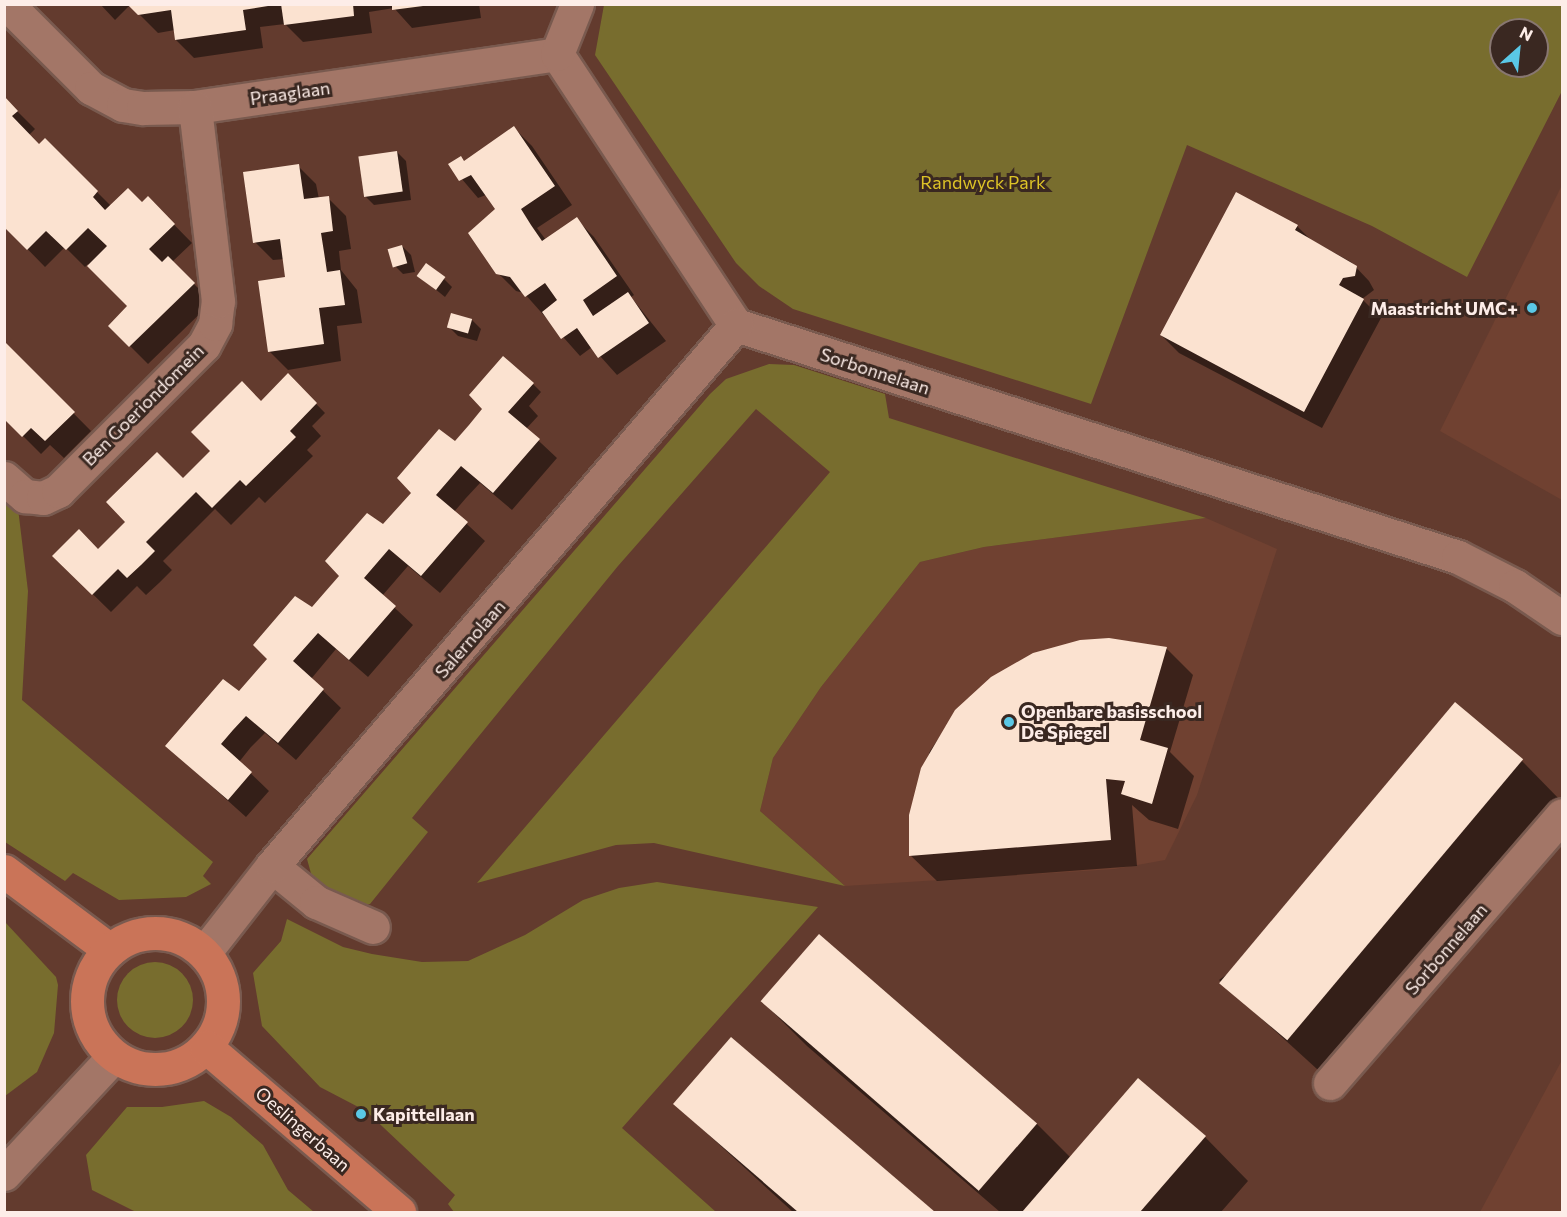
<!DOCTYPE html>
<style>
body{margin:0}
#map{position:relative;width:1567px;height:1217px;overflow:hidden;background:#633b2e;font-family:Commissioner,sans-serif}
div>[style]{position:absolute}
.built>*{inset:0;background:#704131}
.green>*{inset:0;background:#786d2e}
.round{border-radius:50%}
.shadow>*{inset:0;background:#0007}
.building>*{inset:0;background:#fbe2d0;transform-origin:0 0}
.roads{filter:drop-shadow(2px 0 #795a4f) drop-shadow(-2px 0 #795a4f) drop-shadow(0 2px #795a4f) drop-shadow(0 -2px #795a4f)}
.minor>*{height:33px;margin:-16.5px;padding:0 16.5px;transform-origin:16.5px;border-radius:16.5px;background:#a37667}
.major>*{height:33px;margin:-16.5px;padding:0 16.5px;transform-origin:16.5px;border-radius:16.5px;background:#ca7458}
.major>.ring{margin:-16.5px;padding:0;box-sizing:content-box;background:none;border:33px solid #ca7458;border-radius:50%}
.dots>*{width:16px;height:16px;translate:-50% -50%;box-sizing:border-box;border:3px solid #3a2821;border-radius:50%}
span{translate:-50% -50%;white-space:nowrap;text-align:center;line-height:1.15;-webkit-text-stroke:6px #3a2821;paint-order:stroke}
.street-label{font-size:18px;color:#fdede8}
.park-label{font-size:18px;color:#ddc327}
.poi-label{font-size:18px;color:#fdede8;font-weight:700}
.right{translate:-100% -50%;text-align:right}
.left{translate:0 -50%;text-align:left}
.frame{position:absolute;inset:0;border:6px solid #fdede8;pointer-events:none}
.north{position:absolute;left:1489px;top:18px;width:60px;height:60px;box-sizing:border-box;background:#3a2821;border:2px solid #887771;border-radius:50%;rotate:27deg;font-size:16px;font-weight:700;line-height:24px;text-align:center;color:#fdede8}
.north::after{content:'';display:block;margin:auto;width:21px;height:27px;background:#5ac8e6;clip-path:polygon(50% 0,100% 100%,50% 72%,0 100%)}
</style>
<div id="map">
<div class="built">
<i style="clip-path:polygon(1562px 185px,1562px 500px,1440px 431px)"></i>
<i style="clip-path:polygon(1206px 518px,1277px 549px,1197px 795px,1165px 860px,1115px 869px,845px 886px,760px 811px,773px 758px,821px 687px,920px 562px,984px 547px)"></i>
<i style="clip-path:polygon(1562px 1060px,1562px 1212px,1480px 1212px)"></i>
</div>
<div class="green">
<i style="clip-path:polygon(evenodd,604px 5px,1562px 5px,1562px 91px,1467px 277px,1372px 226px,1187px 145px,1091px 404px,793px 309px,759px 286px,736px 263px,595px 55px,604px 5px,1501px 30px,1537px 30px,1537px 66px,1501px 66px,1501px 30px)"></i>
<i style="clip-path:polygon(769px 364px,794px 365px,885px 394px,889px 418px,1206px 518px,984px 547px,920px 562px,821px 687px,773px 758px,760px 811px,845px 886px,654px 843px,616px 845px,477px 883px,830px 472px,756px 409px,618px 566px,412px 818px,428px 832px,370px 904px,358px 906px,330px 892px,312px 877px,307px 859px,710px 394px,726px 379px)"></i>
<i style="clip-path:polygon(4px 488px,17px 500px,28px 591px,22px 700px,213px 862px,203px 876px,211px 884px,186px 897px,119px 900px,73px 873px,65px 881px,5px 842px)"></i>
<i style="clip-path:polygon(657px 882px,818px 907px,622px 1128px,716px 1212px,454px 1212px,448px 1204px,455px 1195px,366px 1111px,320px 1087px,262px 1026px,253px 973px,281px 941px,287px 919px,343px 947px,372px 954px,422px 962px,468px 961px,525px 935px,583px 900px,619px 888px)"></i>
<i style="clip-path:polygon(5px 922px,56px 977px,58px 985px,54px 1033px,37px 1072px,5px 1096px)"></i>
<i class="round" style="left:117px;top:962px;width:76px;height:76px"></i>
<i style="clip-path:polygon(204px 1101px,231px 1117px,263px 1145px,288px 1190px,314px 1212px,136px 1212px,92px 1190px,86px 1155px,127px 1107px,162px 1107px)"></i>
</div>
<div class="shadow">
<i style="clip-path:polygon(100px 4px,479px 4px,481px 18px,412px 28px,394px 8px,369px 12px,372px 33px,303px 42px,285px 24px,260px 27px,263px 48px,194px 58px,176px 40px,175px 30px,158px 33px,130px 5px,115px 20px)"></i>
<i style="clip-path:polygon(4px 98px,35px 129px,29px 135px,40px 146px,45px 140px,111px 206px,142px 204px,148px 198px,192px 243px,172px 262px,212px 302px,148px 364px,110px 326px,129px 306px,88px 264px,85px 267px,65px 247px,45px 267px,4px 225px)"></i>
<i style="clip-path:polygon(514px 128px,532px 146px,572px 205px,537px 228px,546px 240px,576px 219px,594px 237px,634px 295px,631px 297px,666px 341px,617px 375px,592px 347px,580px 356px,524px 293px,516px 291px,498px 273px,497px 209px,486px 195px,478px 198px,450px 165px,465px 162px)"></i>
<i style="clip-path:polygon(397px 152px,406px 161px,411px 200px,374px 205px,365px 196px)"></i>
<i style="clip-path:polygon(298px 166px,316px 184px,319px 199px,328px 198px,346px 216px,351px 249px,339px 251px,341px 270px,357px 290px,362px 323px,337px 326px,341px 361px,288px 370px,270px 352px,287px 278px,285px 259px,273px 260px,255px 242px)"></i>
<i style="clip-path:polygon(1297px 226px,1311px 240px,1351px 262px,1369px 281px,1374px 290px,1362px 299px,1381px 318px,1322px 428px,1179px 353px,1161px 335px)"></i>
<i style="clip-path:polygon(402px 246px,411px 255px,415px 272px,403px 274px,394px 265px)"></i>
<i style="clip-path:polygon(419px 276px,444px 279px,452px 287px,445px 297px)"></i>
<i style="clip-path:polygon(452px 315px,472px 320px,481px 329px,477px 341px,458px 336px,449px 327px)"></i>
<i style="clip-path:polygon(4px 343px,91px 431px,64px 458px,50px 445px,41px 454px,4px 417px)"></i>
<i style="clip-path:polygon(288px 375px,325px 413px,312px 426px,321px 436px,307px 450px,313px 456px,265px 503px,259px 497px,231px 525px,215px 509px,163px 561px,172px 570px,159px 583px,146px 595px,137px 586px,111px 612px,54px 556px,98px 551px,183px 480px)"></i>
<i style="clip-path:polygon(533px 384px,541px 392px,529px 406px,538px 416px,526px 429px,557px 458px,512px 510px,480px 483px,466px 498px,454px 512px,485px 541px,440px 593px,408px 566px,382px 596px,413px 625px,368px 677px,336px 649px,311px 679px,341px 708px,296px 760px,265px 733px,251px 747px,239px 762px,269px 791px,246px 817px,167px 746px,240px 693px,456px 443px)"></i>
<i style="clip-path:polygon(1128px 641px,1167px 649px,1193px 675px,1170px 752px,1194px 776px,1178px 829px,1149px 820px,1132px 805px,1137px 866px,937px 881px,910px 855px,914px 797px,930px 751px,957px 711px,1080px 642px)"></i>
<i style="clip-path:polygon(1522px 761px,1562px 802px,1329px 1080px,1219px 980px)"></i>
<i style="clip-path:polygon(819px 937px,1037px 1124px,1071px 1158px,1205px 1137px,1248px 1181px,1221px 1212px,1000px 1212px,807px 1046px,763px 1002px)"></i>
<i style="clip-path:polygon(731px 1039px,932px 1212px,793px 1212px,675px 1104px)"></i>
</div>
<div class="building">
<i style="clip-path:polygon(127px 4px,268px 4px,268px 6px,243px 10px,246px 30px,175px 40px,171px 10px,138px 15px)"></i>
<i style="clip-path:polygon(281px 4px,353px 4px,354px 16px,284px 25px)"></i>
<i style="clip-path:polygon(392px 4px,423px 4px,423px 6px,392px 10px)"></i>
<i style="clip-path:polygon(4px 96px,18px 111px,12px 116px,39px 144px,45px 138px,98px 191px,93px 197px,105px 210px,128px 188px,142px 202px,148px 196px,175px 224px,149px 249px,162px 262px,168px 256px,195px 283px,129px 347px,108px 326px,127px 306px,87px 266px,107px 246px,88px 228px,66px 250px,46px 231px,27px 250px,4px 227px)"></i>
<i style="clip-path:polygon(514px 126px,555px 186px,521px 209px,531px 225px,542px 241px,577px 217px,617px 276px,583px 300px,593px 316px,628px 292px,649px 323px,598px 358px,577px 328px,561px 339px,542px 312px,557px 300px,545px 283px,525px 297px,510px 277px,496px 274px,468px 233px,495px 209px,471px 175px,459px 181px,448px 164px,461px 156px,464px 161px)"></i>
<i style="left:397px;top:151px;width:41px;height:39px;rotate:82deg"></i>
<i style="clip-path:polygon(299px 164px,304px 199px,329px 196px,333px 231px,321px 233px,324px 252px,327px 272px,340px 270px,345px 305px,319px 308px,324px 344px,268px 352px,258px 281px,285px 277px,280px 239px,253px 243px,243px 172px)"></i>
<i style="clip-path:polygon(1236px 192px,1298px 225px,1295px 230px,1357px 266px,1355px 276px,1343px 278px,1339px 285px,1364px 299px,1304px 412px,1160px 335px)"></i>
<i style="left:402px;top:245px;width:19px;height:15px;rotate:74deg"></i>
<i style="left:426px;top:263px;width:24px;height:16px;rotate:36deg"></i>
<i style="left:451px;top:313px;width:22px;height:15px;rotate:16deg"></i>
<i style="clip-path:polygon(4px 341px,75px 412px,45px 441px,31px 428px,22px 437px,4px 419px)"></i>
<i style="clip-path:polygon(503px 356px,534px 383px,508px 412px,540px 439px,493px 493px,461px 466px,449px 480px,436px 495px,468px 522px,421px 576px,389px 549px,364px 578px,396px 606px,349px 660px,318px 633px,293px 661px,324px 689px,278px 743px,246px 716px,233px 730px,221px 744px,252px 772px,228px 800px,165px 746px,223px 679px,239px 691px,267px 659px,253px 645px,295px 596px,312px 607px,325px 592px,339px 576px,325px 561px,367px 513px,383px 524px,411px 493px,397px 478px,439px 429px,455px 441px,469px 425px,482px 409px,469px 395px)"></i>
<i style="clip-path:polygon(288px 373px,317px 403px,290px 431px,296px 437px,246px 486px,240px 480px,212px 508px,196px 492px,146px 542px,155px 551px,141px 565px,127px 578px,118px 569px,92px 595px,52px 556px,79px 529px,98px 549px,125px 522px,106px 502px,157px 452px,183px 478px,210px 451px,191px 432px,242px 381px,261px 401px)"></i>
<i style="clip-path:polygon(1109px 638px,1167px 647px,1140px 740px,1168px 748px,1152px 804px,1121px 794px,1125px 781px,1106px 779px,1111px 840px,909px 856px,909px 815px,921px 768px,955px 710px,991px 677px,1033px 653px,1080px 640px)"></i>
<i style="left:1455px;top:702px;width:89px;height:367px;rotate:40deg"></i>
<i style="left:819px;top:934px;width:289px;height:89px;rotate:41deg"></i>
<i style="clip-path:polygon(731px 1037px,935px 1212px,798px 1212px,673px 1104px)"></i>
<i style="clip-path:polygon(1138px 1078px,1206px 1136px,1140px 1212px,1022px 1212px)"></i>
</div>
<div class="roads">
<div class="minor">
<i style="left:7px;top:4px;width:119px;rotate:45deg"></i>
<i style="left:91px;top:88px;width:36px;rotate:28deg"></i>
<i style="left:123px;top:105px;width:20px;rotate:9deg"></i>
<i style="left:143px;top:108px;width:52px;rotate:-1.1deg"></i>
<i style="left:195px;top:107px;width:366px;rotate:-8.3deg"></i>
<i style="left:557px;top:54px;width:325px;rotate:56.6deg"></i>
<i style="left:736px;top:325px;width:758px;rotate:17.81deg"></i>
<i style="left:1458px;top:557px;width:64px;rotate:27deg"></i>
<i style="left:1515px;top:586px;width:57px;rotate:34.2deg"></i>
<i style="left:557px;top:54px;width:54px;rotate:-68.2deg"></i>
<i style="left:4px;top:478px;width:28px;rotate:41deg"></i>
<i style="left:25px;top:496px;width:18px;rotate:6deg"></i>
<i style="left:43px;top:498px;width:17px;rotate:-25deg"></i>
<i style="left:58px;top:491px;width:206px;rotate:-45deg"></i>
<i style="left:204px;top:345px;width:24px;rotate:-62deg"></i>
<i style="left:215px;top:324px;width:23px;rotate:-83deg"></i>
<i style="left:218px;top:301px;width:195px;rotate:-96.8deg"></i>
<i style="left:272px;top:866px;width:57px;rotate:39.3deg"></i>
<i style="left:316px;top:902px;width:62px;rotate:23.7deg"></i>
<i style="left:204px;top:953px;width:110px;rotate:-52deg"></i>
<i style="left:272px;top:866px;width:713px;rotate:-49.38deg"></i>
<i style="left:1330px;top:1083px;width:354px;rotate:-49.1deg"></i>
<i style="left:4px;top:1174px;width:161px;rotate:-47deg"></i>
</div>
<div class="major">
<i style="left:4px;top:871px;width:132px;rotate:36.7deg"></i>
<i class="ring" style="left:87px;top:933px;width:103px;height:103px"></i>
<i style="left:206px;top:1047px;width:254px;rotate:40.5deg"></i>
</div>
</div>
<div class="dots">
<i style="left:1532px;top:308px;background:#5ac8e6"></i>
<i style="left:1009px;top:722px;background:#5ac8e6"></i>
<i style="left:361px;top:1114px;background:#5ac8e6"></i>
</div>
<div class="street-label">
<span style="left:290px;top:93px;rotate:-8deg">Praaglaan</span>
<span style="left:875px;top:371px;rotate:18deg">Sorbonnelaan</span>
<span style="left:143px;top:405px;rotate:-45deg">Ben Goeriondomein</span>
<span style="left:470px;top:639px;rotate:-49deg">Salernolaan</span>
<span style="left:1446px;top:949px;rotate:-49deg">Sorbonnelaan</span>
<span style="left:303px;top:1129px;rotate:41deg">Oeslingerbaan</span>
</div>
<div class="park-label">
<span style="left:983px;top:182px">Randwyck Park</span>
</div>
<div class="poi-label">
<span class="right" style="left:1518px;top:308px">Maastricht UMC+</span>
<span class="left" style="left:1021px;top:722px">Openbare basisschool<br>De Spiegel</span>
<span class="left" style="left:373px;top:1114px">Kapittellaan</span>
</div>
<div class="frame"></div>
<div class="north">N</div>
</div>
